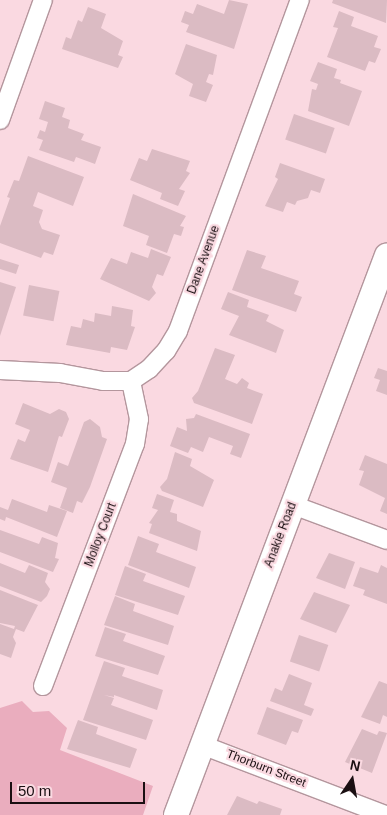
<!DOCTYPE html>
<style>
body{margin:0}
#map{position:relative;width:387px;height:815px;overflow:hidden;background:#fad9e1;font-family:Helvetica,sans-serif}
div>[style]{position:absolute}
.green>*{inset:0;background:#eaadbe}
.building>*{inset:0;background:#dbbbc3;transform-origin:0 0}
.roads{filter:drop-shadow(1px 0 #b4969d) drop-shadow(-1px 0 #b4969d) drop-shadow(0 1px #b4969d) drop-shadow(0 -1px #b4969d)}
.street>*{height:18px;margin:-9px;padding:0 9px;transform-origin:9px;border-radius:9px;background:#fff}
.secondary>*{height:24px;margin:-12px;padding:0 12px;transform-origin:12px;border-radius:12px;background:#fff}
span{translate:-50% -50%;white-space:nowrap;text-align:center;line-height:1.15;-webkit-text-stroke:4.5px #fad9e1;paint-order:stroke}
.street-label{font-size:12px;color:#1a0f12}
.north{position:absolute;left:327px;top:755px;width:50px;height:50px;-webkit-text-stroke:4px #fad9e1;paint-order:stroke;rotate:12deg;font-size:14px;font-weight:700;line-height:20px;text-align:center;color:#1a0f12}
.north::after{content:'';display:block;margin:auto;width:18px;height:22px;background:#1a0f12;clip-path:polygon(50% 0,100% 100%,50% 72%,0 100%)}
.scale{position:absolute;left:10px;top:782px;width:135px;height:22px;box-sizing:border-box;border:2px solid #1a0f12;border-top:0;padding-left:6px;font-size:15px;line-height:18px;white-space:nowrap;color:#1a0f12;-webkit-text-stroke:4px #fad9e1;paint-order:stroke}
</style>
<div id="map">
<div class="green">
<i style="clip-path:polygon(22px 701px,33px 712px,49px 711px,67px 728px,60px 750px,153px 786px,143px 815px,0 815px,0 708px)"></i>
</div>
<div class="building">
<i style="clip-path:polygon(229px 0,248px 4px,234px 49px,186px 32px,189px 25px,181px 22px,185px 11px,193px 14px,197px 4px,224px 14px)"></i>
<i style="clip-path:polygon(333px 0,387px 0,386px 23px,332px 3px)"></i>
<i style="clip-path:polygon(88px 7px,106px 14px,101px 28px,123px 41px,118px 55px,123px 57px,118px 68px,62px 49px,66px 37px,71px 39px,78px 20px,82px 22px)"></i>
<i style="clip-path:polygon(339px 11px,354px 17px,351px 26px,378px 36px,374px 47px,381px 49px,375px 63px,369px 61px,365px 71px,327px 57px,338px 28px,333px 27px)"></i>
<i style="clip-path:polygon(186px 44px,217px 55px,213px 75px,209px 74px,206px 82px,213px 85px,206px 102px,189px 96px,193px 84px,175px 74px)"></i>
<i style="clip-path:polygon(318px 62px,337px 69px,334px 78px,341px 80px,340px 83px,362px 91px,349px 126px,308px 111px,312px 89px,316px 90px,318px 84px,310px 81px)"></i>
<i style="clip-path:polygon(45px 101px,65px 108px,62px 117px,70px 120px,68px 128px,84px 134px,81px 140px,101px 147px,95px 164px,76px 157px,74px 162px,39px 150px,43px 140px,37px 138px,40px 130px,45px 132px,48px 122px,39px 119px)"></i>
<i style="left:294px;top:114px;width:43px;height:27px;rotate:19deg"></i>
<i style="clip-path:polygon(152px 149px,190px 161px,186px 171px,190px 173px,179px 189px,185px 191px,178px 206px,160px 199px,162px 193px,130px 180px,139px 158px,147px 161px)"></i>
<i style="clip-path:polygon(28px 156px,84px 177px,73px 206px,38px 192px,33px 206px,43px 210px,39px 222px,42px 229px,60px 235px,53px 255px,44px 252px,41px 258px,0 243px,0 226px,10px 198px,7px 197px,14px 180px,19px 181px)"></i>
<i style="clip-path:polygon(280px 163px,325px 179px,320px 193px,311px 190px,308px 198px,297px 201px,295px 205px,287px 202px,283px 212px,265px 206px,278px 179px,275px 177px)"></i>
<i style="clip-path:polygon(133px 194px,186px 216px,180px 226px,184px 227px,181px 236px,174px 234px,167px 253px,146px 245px,149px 236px,123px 226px)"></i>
<i style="clip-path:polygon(151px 249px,171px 257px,163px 276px,157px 274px,152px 287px,156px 293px,149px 301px,100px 279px,111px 258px,127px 264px,131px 252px,148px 258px)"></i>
<i style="clip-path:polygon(247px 250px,266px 256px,261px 268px,299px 281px,294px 294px,302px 297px,296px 312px,232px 290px)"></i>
<i style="clip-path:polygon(0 259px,19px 265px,16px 274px,0 269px)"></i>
<i style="clip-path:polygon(0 282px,16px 287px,0 336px)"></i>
<i style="left:29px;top:285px;width:31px;height:31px;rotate:11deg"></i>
<i style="clip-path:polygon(228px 292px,249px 300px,247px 307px,269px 315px,266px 321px,284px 330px,276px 353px,229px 335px,239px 316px,221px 309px)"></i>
<i style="clip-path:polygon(112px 306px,133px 310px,131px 326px,135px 327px,127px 350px,111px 347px,110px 353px,66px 345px,71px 326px,81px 328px,83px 319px,94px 322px,95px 313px,111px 316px)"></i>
<i style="clip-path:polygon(215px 348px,235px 355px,225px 379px,237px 384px,242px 378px,249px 383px,247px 388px,263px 394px,252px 424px,194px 403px,192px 398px,198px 391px)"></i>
<i style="clip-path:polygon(378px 368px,387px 371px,387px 395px,376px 391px,380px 380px,374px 378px)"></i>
<i style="clip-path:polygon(23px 403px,50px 414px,59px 409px,66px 412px,69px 419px,62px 437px,59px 436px,48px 472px,10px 459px,18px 439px,25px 442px,30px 430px,15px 424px)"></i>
<i style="clip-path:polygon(196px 414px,250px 434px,241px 458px,230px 454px,233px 446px,209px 437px,203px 452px,191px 447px,188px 453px,170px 446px,177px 427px,187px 431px,186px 419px,194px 418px)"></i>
<i style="clip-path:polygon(90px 419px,100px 427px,102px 437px,107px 439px,90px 487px,82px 503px,77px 501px,73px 513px,60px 508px,67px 488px,51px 482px,58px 462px,68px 466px,84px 422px)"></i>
<i style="clip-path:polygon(175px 452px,192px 459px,190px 466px,214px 480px,203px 507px,162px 491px,160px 487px,167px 479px)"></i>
<i style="clip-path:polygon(365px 455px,387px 464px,387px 514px,380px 511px,385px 498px,359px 485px,364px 471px,359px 470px)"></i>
<i style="clip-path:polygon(157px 494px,174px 500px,170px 512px,177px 514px,177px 521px,201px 531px,197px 551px,149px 533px,152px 524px,149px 523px,158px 510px,152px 508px)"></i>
<i style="clip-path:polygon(12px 499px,47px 512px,49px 505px,67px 511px,57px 537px,6px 517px,5px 521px,0 519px,0 507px,8px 510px)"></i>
<i style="clip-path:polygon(0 530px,39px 544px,42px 537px,58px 543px,55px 558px,59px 559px,53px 572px,0 552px)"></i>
<i style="clip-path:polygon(138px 536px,159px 544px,156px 552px,196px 567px,189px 588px,128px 565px)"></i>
<i style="clip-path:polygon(329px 553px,355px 562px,345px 589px,316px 578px)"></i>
<i style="clip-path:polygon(0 563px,25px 573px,29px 565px,48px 573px,45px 582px,50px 589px,47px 596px,41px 602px,0 586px)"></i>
<i style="clip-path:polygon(381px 565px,387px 568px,387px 604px,363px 595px,365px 590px,353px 586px,360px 567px,378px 573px)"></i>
<i style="clip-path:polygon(125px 566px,146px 574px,143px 581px,185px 596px,178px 615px,115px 595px)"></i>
<i style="clip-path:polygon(0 590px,38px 605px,24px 632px,16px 629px,13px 637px,16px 643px,11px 658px,0 654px,0 624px,14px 629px,15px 626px,0 623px)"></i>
<i style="clip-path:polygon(314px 592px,350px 605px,336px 633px,300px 619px)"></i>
<i style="clip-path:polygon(115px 596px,135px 604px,133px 611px,174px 626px,168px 645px,104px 625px)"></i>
<i style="clip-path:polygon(105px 627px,126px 634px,123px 641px,165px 656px,158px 675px,95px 656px)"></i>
<i style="left:299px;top:635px;width:31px;height:28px;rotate:19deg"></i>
<i style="clip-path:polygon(104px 661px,125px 668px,122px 676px,163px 690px,157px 710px,114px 695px,114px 697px,104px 695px,114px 698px,111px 705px,153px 720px,146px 740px,83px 720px)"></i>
<i style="clip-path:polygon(289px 674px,312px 683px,304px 705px,314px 709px,311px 716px,270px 701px,275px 688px,282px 691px)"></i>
<i style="clip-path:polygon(379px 681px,387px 684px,387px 717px,383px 715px,380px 724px,361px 717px)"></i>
<i style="clip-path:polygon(267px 707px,303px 720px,298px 733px,292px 731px,286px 745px,257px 734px)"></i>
<i style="clip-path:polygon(78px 720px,98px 727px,96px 734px,137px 749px,130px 768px,67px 749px)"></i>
<i style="clip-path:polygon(362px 729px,377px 735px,379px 731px,387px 733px,372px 773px,345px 762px)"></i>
<i style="clip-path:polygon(237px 796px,257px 804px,259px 801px,282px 809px,280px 815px,227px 815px)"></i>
</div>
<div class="roads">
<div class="street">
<i style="left:0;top:120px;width:127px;rotate:-70.3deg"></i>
<i style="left:0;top:370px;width:60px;rotate:2.9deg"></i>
<i style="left:60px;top:373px;width:44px;rotate:10.5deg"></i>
<i style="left:103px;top:381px;width:28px"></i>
<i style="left:131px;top:381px;width:22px;rotate:-34deg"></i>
<i style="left:149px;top:369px;width:25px;rotate:-47deg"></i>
<i style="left:166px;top:351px;width:23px;rotate:-59deg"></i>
<i style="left:178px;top:331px;width:353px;rotate:-69.8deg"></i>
<i style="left:293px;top:505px;width:100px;rotate:20.4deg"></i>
<i style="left:43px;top:686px;width:259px;rotate:-69.2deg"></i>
<i style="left:135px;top:444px;width:25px;rotate:-81deg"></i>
<i style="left:139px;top:419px;width:39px;rotate:-102deg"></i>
<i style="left:202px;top:745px;width:196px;rotate:20.9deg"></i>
</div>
<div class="secondary">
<i style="left:176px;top:815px;width:598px;rotate:-69.35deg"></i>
</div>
</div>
<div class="street-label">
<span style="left:204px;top:260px;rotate:-70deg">Dane Avenue</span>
<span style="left:101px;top:535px;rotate:-69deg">Molloy Court</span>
<span style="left:281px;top:535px;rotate:-69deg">Anakie Road</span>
<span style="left:266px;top:769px;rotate:21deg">Thorburn Street</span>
</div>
<div class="north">N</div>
<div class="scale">50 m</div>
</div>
